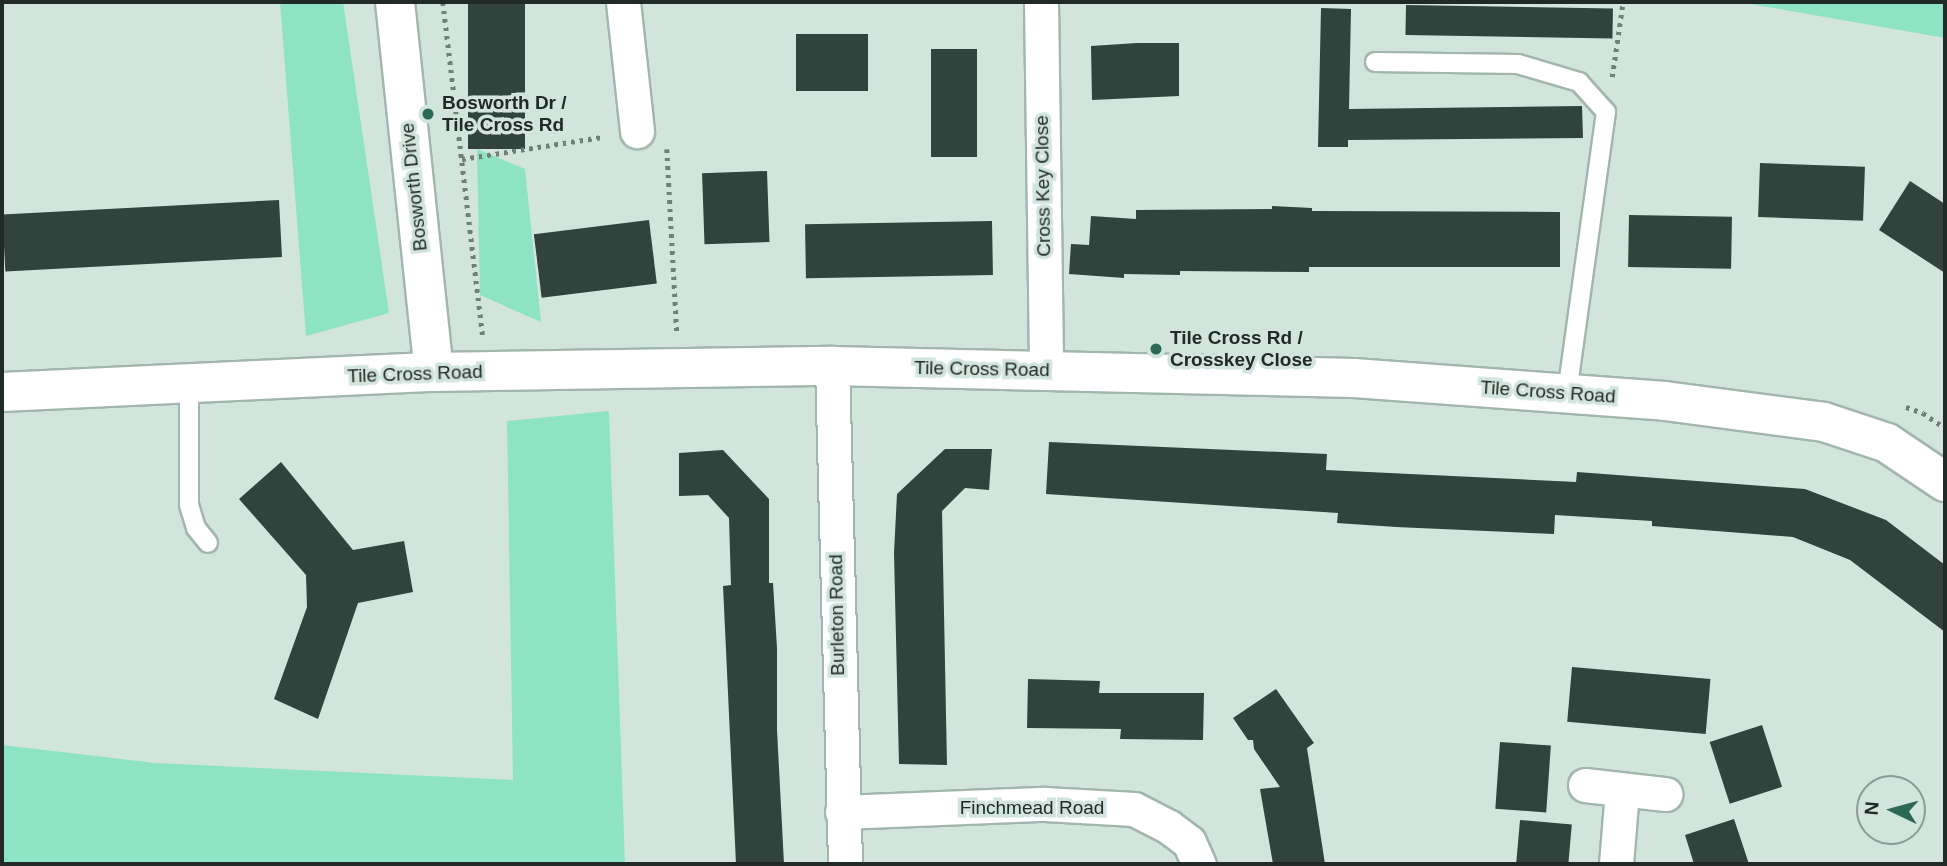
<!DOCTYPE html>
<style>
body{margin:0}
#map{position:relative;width:1947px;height:866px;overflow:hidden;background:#d1e5dc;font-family:Arial,sans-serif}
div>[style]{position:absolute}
.green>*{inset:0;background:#8de3c3}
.building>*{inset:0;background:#32423c;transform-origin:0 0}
.path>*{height:4.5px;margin-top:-2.25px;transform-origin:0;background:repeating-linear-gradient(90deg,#717f79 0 3.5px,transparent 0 8.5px)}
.roads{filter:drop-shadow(2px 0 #a2b6ad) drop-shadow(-2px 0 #a2b6ad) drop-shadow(0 2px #a2b6ad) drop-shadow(0 -2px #a2b6ad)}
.lane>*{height:18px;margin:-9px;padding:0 9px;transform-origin:9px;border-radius:9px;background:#fff}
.street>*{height:33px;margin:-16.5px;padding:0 16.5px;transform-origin:16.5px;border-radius:16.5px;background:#fff}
.secondary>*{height:38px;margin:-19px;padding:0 19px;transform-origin:19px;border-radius:19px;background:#fff}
.dots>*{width:19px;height:19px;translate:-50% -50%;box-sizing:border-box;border:4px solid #d1e5dc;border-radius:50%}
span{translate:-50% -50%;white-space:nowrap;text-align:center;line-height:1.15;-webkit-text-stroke:7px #d1e5dc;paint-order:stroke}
.poi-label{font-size:19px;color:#222a27;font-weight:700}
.left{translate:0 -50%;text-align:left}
.street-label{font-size:19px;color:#222a27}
.frame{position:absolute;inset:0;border:4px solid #222a27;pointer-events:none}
.north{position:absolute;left:1856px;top:775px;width:70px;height:70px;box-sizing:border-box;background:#d1e5dc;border:2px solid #8b9a94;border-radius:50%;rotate:275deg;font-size:19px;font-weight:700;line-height:28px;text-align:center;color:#222a27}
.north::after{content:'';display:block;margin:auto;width:24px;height:32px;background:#2c6954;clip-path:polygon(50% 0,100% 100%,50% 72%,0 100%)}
</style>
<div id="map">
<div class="green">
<i style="clip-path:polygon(280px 2px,343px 2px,389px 313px,306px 336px)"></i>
<i style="clip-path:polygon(1710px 2px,1945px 2px,1945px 38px,1745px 3px)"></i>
<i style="clip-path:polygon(477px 149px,525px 169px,541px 322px,480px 295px)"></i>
<i style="clip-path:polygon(609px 411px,625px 864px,2px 864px,2px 745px,155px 763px,513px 780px,507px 421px)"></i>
</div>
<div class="building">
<i style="left:468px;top:2px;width:57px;height:147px"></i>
<i style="left:1406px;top:5px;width:207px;height:30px;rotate:1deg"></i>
<i style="clip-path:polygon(1321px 8px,1351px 9px,1349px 109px,1582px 106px,1583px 138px,1348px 140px,1348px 147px,1318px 147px)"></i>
<i style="left:796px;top:34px;width:72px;height:57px"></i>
<i style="clip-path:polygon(1137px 43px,1179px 43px,1179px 96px,1092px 100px,1091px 46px)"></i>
<i style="left:931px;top:49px;width:46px;height:108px"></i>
<i style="left:1760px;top:163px;width:105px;height:54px;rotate:2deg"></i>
<i style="left:767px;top:171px;width:71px;height:65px;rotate:88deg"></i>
<i style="clip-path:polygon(1910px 181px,1945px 204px,1945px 273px,1879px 230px)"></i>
<i style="left:279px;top:200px;width:57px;height:277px;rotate:87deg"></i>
<i style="clip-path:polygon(1272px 206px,1312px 208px,1312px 211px,1560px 212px,1560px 267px,1309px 267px,1309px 272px,1180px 271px,1180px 275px,1124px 274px,1124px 278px,1069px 274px,1071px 244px,1089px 245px,1091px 216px,1136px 219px,1136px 210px,1272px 209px)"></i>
<i style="left:1629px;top:215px;width:103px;height:52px;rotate:1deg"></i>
<i style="left:649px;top:220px;width:64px;height:116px;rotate:83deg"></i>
<i style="left:992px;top:221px;width:54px;height:187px;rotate:89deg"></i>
<i style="clip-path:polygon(1049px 442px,1327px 454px,1326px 470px,1576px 482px,1577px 472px,1805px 489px,1886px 520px,1945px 565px,1945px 632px,1850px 560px,1793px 537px,1652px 526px,1652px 521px,1555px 515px,1554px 534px,1396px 527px,1337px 523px,1338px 513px,1046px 494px)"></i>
<i style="clip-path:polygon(945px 449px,992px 449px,989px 490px,965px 488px,942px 511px,947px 765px,899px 764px,894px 553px,897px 494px)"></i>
<i style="clip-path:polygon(723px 450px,769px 499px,769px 583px,773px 583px,777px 648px,777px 730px,784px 864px,736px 864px,723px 586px,731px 585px,729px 518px,708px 495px,679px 496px,679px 453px)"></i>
<i style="clip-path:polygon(281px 462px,353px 550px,404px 541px,413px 592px,358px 603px,318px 719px,274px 699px,307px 607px,306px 575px,239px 499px)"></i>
<i style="left:1572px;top:667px;width:139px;height:55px;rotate:5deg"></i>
<i style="clip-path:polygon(1028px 679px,1100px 681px,1099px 693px,1204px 693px,1203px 740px,1120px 739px,1121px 729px,1027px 728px)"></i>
<i style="clip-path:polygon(1276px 689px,1314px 743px,1307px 748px,1325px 864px,1273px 864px,1260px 789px,1280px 787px,1254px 749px,1253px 740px,1248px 740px,1233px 718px)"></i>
<i style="left:1762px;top:725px;width:65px;height:55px;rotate:72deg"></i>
<i style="left:1500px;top:742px;width:51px;height:67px;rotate:4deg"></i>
<i style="clip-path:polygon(1734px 819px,1749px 864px,1694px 864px,1685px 835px)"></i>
<i style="left:1520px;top:820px;width:52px;height:44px;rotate:5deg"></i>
</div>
<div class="path">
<i style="left:443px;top:2px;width:335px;rotate:83.2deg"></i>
<i style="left:1612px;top:77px;width:76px;rotate:-81.7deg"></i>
<i style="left:667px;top:149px;width:183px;rotate:86.9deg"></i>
<i style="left:462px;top:159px;width:142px;rotate:-8.9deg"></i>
<i style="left:1906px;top:407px;width:18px;rotate:19deg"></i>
<i style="left:1923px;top:413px;width:27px;rotate:34deg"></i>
</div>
<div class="roads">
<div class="lane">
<i style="left:1375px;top:62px;width:143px;rotate:0.8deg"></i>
<i style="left:1518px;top:64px;width:64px;rotate:16.4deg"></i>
<i style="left:1579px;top:82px;width:40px;rotate:48deg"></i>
<i style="left:1606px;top:112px;width:285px;rotate:97.9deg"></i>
<i style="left:189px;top:384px;width:121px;rotate:90deg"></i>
<i style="left:189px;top:505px;width:24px;rotate:73deg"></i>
<i style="left:196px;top:528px;width:19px;rotate:51deg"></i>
</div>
<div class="street">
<i style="left:623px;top:2px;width:130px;rotate:83.8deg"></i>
<i style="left:1041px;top:2px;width:368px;rotate:89.2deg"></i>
<i style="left:832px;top:366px;width:498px;rotate:88.5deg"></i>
<i style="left:1585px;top:785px;width:81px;rotate:6.4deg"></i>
<i style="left:842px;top:812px;width:203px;rotate:-2.3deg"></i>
<i style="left:1045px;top:804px;width:89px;rotate:3.2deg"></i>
<i style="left:1134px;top:809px;width:39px;rotate:27deg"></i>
<i style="left:1169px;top:827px;width:25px;rotate:37deg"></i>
<i style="left:1189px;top:842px;width:24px;rotate:66deg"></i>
<i style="left:1616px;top:864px;width:73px;rotate:-85.3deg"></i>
</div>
<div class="secondary">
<i style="left:395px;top:2px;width:372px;rotate:84deg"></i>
<i style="left:2px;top:392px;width:432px;rotate:-2.7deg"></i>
<i style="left:434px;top:372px;width:398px;rotate:-0.9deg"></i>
<i style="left:832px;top:366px;width:522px;rotate:1.32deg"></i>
<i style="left:1354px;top:378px;width:312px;rotate:4.2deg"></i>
<i style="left:1665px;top:401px;width:160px;rotate:7.5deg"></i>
<i style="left:1824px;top:422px;width:66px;rotate:18.4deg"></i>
<i style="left:1887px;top:443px;width:70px;rotate:33.9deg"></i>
</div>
</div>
<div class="dots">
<i style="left:428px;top:114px;background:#2c6954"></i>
<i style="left:1156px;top:349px;background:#2c6954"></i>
</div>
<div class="poi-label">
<span class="left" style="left:442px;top:114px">Bosworth Dr /<br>Tile Cross Rd</span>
<span class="left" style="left:1170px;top:349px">Tile Cross Rd /<br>Crosskey Close</span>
</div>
<div class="street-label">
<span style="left:1043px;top:186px;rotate:-91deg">Cross Key Close</span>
<span style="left:414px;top:187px;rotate:-96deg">Bosworth Drive</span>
<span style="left:982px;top:369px;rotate:1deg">Tile Cross Road</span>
<span style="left:415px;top:374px;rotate:-2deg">Tile Cross Road</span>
<span style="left:1548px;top:392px;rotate:4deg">Tile Cross Road</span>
<span style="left:837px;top:615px;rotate:-91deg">Burleton Road</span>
<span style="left:1032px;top:808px">Finchmead Road</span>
</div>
<div class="frame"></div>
<div class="north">N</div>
</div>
